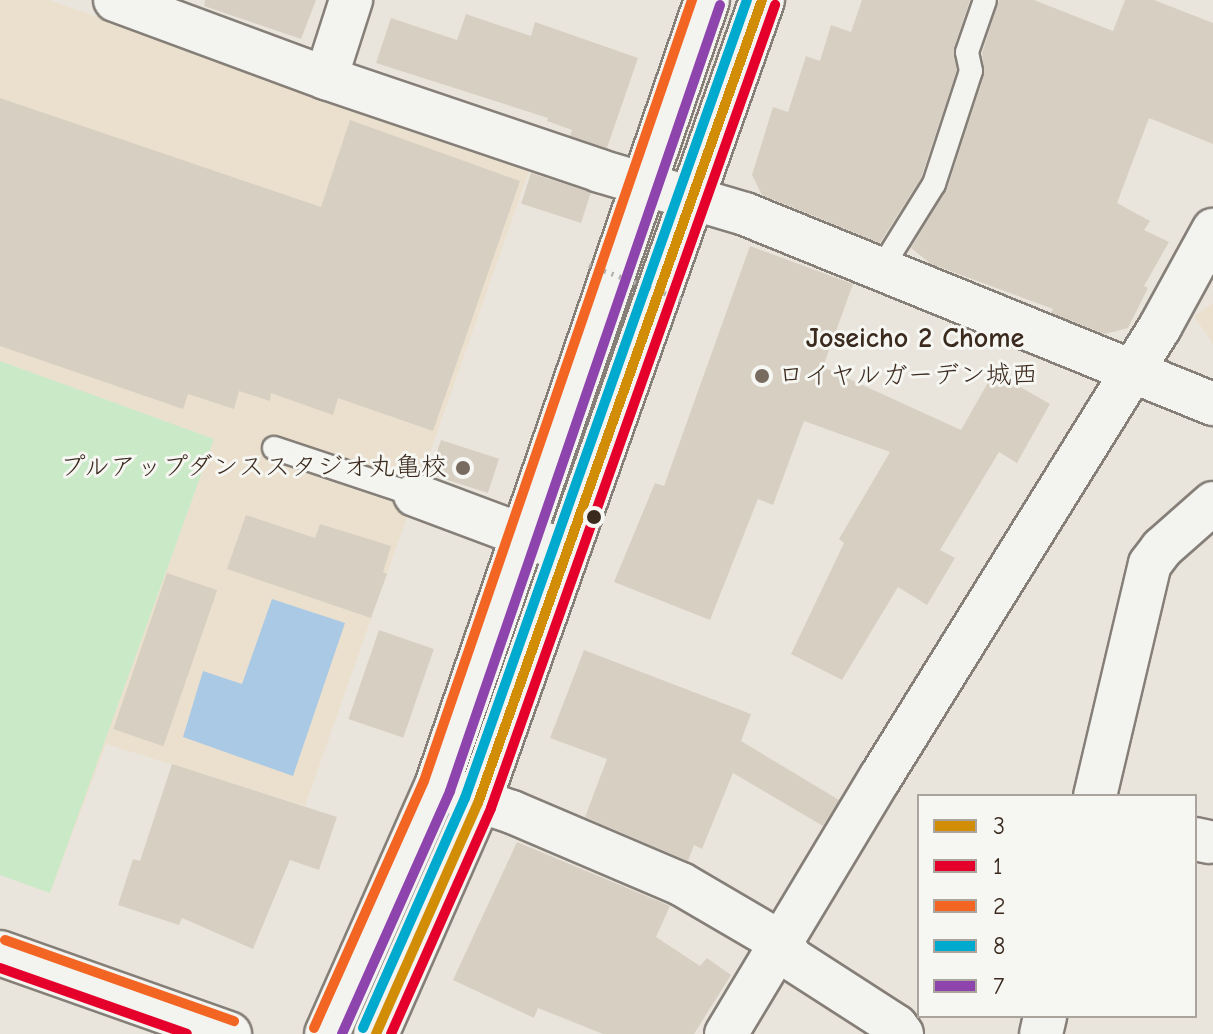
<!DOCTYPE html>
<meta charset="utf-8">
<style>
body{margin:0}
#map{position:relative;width:1213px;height:1034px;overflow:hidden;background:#eae5dc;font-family:"Comic Neue","Klee One",sans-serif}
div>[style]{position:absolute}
.built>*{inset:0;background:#ebe0ce}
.green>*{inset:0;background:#caeac7}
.water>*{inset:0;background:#aac9e5}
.building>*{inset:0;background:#d7cfc2;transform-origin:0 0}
.roads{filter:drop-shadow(2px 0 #857f78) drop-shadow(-2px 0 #857f78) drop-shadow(0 2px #857f78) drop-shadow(0 -2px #857f78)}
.lane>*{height:22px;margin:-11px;padding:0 11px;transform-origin:11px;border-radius:11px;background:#f3f3f0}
.street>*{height:42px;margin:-21px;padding:0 21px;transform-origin:21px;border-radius:21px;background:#f3f3f0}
.primary>*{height:44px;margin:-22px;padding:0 22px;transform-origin:22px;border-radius:22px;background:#f3f3f0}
.path-bridge>*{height:5px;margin-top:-2.5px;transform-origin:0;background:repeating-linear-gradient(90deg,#b0aeab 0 2px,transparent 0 8px)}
.bus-1>*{height:10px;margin:-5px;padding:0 5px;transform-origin:5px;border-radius:5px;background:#d18d06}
.bus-2>*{height:10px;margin:-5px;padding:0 5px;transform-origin:5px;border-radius:5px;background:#e4002b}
.bus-3>*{height:10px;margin:-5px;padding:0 5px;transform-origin:5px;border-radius:5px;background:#f26522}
.bus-4>*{height:10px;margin:-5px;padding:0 5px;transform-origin:5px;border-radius:5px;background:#00a9ce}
.bus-5>*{height:10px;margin:-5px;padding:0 5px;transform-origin:5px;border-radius:5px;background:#8e44ad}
.dots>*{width:22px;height:22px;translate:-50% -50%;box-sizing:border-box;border:4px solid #f6f6f2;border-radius:50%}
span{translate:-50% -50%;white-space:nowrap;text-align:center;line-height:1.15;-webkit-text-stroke:6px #f6f6f2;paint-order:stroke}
.poi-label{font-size:26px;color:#3b2a1e}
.left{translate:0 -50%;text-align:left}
.right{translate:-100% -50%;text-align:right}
.neighbourhood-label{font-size:28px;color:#3b2a1e;font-weight:700}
.legend{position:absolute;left:917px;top:794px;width:280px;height:224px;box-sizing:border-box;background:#f6f6f2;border:2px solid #aba49d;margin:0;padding:10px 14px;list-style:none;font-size:24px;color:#3b2a1e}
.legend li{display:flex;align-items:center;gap:16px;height:40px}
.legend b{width:40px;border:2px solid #aba49d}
</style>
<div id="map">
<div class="built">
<i style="clip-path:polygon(0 0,49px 0,530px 169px,305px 806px,106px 744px,50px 893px,0 875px)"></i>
<i style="clip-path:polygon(1213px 303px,1213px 344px,1194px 316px)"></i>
</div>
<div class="green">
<i style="clip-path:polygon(0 361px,214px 439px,50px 893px,0 875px)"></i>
</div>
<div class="water">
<i style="clip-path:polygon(272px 599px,345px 623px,293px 776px,183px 737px,203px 671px,242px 684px)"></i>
</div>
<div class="building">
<i style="clip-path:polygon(205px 0,316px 0,301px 39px,204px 6px)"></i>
<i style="clip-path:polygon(862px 0,970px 0,954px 48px,957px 70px,921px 178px,880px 243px,762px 195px,752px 175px,773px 107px,788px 112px,806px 56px,820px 61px,831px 25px,851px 32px)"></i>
<i style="clip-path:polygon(999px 0,1034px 0,1113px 31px,1125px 0,1154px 0,1213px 23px,1213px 144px,1149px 118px,1117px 203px,1150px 221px,1144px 230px,1169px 242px,1144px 286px,1148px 288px,1128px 328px,1105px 334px,1051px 313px,1053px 309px,931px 264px,911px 248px,947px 189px,984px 75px,982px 53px)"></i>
<i style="clip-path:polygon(466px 14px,531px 36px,535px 22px,638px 58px,607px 148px,570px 136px,572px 130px,547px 121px,548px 118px,376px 63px,391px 18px,457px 40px)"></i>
<i style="clip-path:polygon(0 98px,321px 207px,350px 120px,520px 181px,433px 431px,338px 398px,333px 415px,271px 393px,270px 401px,239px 391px,234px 409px,188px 394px,183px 409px,0 346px)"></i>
<i style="left:531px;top:173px;width:63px;height:32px;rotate:18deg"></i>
<i style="clip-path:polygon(750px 246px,853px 284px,823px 367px,961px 430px,994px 372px,1050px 404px,1017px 463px,999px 452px,940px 550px,955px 558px,927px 605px,898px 587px,842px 680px,791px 654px,844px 543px,839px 539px,890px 452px,804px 421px,773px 505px,758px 499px,710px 620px,614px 582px,655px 483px,664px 486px)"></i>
<i style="left:441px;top:440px;width:61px;height:36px;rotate:18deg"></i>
<i style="clip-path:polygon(246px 515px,315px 538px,320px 524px,391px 546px,383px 572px,387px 574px,371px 618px,227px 569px)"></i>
<i style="left:167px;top:573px;width:53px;height:165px;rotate:19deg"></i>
<i style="left:379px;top:630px;width:58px;height:94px;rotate:19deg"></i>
<i style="clip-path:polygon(584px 650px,751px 714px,741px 741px,839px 800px,823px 826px,733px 773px,702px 849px,694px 845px,688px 861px,585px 817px,607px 759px,550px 738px)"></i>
<i style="clip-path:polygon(172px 764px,337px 817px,319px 870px,290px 860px,253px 949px,182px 918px,179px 925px,118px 905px,133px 859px,140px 861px)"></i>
<i style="clip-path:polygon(517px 842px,670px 906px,656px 937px,700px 966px,707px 958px,731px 975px,694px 1034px,603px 1034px,538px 1008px,534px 1018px,453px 980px)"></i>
</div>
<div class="roads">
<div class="lane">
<i style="left:881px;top:269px;width:100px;rotate:-58.1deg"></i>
<i style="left:934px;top:184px;width:119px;rotate:-71.9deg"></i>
<i style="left:971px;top:71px;width:19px;rotate:-102deg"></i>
<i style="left:967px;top:52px;width:55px;rotate:-70.9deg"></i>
<i style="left:274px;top:448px;width:149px;rotate:18.4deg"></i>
</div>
<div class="street">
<i style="left:115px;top:0;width:225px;rotate:20.3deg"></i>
<i style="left:326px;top:78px;width:289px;rotate:18.7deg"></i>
<i style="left:600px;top:171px;width:151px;rotate:16.5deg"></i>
<i style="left:745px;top:214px;width:505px;rotate:22.1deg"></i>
<i style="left:326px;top:78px;width:82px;rotate:-72.2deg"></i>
<i style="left:415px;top:495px;width:152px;rotate:20.5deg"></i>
<i style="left:446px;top:790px;width:70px;rotate:18.4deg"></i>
<i style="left:512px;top:812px;width:184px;rotate:23.1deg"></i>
<i style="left:681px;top:884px;width:117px;rotate:30.3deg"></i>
<i style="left:782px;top:943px;width:19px;rotate:58deg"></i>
<i style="left:792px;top:959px;width:124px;rotate:32.8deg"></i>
<i style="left:896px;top:1026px;width:10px;rotate:53deg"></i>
<i style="left:1095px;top:796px;width:238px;rotate:-76.7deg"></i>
<i style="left:1150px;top:564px;width:20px;rotate:-53deg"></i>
<i style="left:1162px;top:548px;width:68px;rotate:-41.4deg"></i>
<i style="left:1195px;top:839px;width:14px;rotate:12deg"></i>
<i style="left:726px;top:1034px;width:299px;rotate:-59deg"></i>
<i style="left:880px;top:778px;width:531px;rotate:-58.17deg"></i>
<i style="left:1160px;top:327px;width:111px;rotate:-61.3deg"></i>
<i style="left:1041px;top:1034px;width:18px;rotate:-77deg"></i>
</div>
<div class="primary">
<i style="left:0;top:953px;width:243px;rotate:19.5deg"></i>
<i style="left:327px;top:1034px;width:271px;rotate:-66.1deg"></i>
<i style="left:437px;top:786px;width:831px;rotate:-71.04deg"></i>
<i style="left:376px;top:1034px;width:253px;rotate:-66.2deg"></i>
<i style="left:478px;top:803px;width:852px;rotate:-70.52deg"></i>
</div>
</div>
<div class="path-bridge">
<i style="left:589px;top:265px;width:103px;rotate:20.4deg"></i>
</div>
<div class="bus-1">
<i style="left:376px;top:1034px;width:253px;rotate:-66.2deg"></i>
<i style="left:478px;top:803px;width:852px;rotate:-70.52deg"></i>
</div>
<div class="bus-2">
<i style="left:0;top:968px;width:198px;rotate:19.4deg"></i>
<i style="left:391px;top:1034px;width:247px;rotate:-66.1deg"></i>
<i style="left:491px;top:808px;width:852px;rotate:-70.52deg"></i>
</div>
<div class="bus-3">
<i style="left:5px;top:940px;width:243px;rotate:19.5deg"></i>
<i style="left:314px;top:1028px;width:270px;rotate:-66deg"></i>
<i style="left:424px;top:781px;width:826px;rotate:-71.06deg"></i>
</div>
<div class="bus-4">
<i style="left:363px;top:1028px;width:252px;rotate:-66.1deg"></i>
<i style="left:465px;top:798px;width:846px;rotate:-70.54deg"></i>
</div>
<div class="bus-5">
<i style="left:342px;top:1034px;width:266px;rotate:-66deg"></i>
<i style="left:450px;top:791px;width:831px;rotate:-71.04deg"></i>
</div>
<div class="dots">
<i style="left:762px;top:376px;background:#786b60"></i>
<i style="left:463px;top:468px;background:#786b60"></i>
<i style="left:594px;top:517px;background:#3b2a1e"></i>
</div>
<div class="poi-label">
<span class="left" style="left:778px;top:376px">ロイヤルガーデン城西</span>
<span class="right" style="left:447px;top:468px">プルアップダンススタジオ丸亀校</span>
</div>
<div class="neighbourhood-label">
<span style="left:915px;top:338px">Joseicho 2 Chome</span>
</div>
<ul class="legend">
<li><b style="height:10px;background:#d18d06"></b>3</li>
<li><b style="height:10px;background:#e4002b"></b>1</li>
<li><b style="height:10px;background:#f26522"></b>2</li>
<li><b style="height:10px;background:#00a9ce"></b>8</li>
<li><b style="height:10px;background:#8e44ad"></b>7</li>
</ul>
</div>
